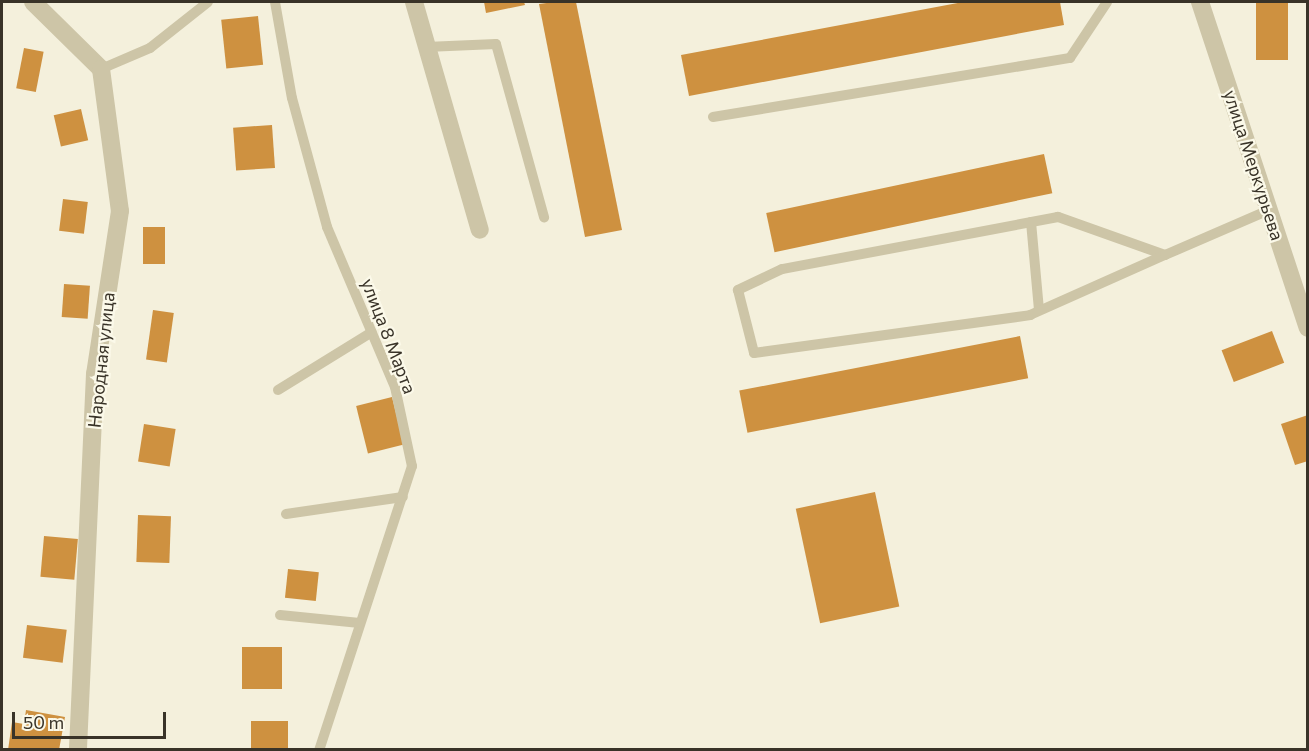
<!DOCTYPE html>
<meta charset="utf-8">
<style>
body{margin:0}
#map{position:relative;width:1309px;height:751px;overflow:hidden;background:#f4f0dc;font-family:Commissioner,sans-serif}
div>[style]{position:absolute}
.building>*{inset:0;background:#ce9140;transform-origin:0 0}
.lane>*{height:10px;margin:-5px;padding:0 5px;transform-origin:5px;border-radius:5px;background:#cdc5a7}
.street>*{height:18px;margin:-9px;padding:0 9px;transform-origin:9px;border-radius:9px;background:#cdc5a7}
span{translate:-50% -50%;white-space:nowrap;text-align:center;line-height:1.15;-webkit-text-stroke:4.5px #fbf9e9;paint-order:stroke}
.street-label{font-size:18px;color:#393328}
.frame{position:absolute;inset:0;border:3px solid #393328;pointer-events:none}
.scale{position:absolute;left:12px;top:712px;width:154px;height:27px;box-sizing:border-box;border:3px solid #393328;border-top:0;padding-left:8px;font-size:18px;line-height:21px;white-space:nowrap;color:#393328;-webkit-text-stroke:4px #fbf9e9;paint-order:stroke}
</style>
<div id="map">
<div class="building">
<i style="clip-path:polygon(484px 2px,524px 2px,525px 5px,486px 13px)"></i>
<i style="clip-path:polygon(554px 2px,576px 2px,622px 230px,585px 237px,539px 4px)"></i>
<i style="clip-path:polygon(963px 2px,1060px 2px,1064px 25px,689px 96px,681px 55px)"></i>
<i style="left:1256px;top:2px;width:32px;height:58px"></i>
<i style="left:258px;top:16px;width:49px;height:37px;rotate:84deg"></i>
<i style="left:24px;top:48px;width:20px;height:41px;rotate:11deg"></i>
<i style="left:81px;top:109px;width:32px;height:28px;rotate:77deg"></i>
<i style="left:272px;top:125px;width:43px;height:39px;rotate:86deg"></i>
<i style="left:1044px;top:154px;width:40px;height:284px;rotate:78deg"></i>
<i style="left:63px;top:199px;width:25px;height:32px;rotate:7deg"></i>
<i style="left:143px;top:227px;width:22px;height:37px"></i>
<i style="left:64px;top:284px;width:26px;height:33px;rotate:4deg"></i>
<i style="left:153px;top:310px;width:21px;height:50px;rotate:8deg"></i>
<i style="left:1272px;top:331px;width:34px;height:54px;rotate:69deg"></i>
<i style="left:1020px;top:336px;width:43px;height:286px;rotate:79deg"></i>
<i style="left:392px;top:397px;width:49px;height:37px;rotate:76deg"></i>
<i style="clip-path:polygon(1308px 415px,1308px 461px,1295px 465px,1281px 424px)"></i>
<i style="left:144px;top:424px;width:32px;height:38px;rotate:9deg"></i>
<i style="left:875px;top:492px;width:117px;height:81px;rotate:78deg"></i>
<i style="left:138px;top:515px;width:33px;height:47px;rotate:2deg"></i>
<i style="left:44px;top:536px;width:34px;height:41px;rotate:5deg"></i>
<i style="left:288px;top:569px;width:31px;height:29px;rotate:6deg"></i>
<i style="left:27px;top:625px;width:40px;height:33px;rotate:7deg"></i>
<i style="left:242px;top:647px;width:40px;height:42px"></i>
<i style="clip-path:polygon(26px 710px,65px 717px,59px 750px,8px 750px,12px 722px,24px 724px)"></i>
<i style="left:251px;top:721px;width:37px;height:29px"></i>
</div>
<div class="lane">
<i style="left:275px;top:2px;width:97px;rotate:80deg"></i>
<i style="left:292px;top:98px;width:134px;rotate:74.8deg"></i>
<i style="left:327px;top:227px;width:174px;rotate:67deg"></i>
<i style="left:395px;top:387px;width:81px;rotate:77.9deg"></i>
<i style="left:412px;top:466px;width:299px;rotate:108.1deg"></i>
<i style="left:426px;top:47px;width:70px;rotate:-2.5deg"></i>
<i style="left:496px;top:44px;width:180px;rotate:74.5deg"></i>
<i style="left:101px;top:69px;width:53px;rotate:-23.2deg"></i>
<i style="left:150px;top:48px;width:74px;rotate:-38.4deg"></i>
<i style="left:713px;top:117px;width:362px;rotate:-9.4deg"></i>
<i style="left:1070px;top:58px;width:67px;rotate:-56.5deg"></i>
<i style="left:1031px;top:222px;width:88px;rotate:84.8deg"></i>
<i style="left:1165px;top:255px;width:114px;rotate:-160.4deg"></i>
<i style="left:1058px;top:217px;width:281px;rotate:169.3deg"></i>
<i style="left:782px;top:269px;width:49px;rotate:154.5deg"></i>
<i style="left:738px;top:290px;width:65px;rotate:75.7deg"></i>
<i style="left:754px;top:353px;width:279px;rotate:-7.8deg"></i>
<i style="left:1030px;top:315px;width:148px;rotate:-24deg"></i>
<i style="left:1165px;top:255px;width:113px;rotate:-23.4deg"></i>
<i style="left:278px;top:390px;width:110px;rotate:-31.7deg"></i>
<i style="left:286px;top:514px;width:118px;rotate:-8.3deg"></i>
<i style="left:280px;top:615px;width:80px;rotate:5.7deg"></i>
</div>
<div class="street">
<i style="left:33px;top:2px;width:95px;rotate:44.6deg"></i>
<i style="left:101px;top:69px;width:143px;rotate:82.4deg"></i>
<i style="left:120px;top:211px;width:165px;rotate:98.7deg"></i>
<i style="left:95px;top:374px;width:376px;rotate:92.6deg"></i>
<i style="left:414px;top:2px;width:237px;rotate:73.9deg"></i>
<i style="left:1200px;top:2px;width:343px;rotate:71.7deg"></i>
</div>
<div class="street-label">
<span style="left:1254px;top:165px;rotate:72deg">улица Меркурьева</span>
<span style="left:389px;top:336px;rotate:69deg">улица 8 Марта</span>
<span style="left:101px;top:360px;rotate:-84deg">Народная улица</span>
</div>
<div class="frame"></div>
<div class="scale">50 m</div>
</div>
